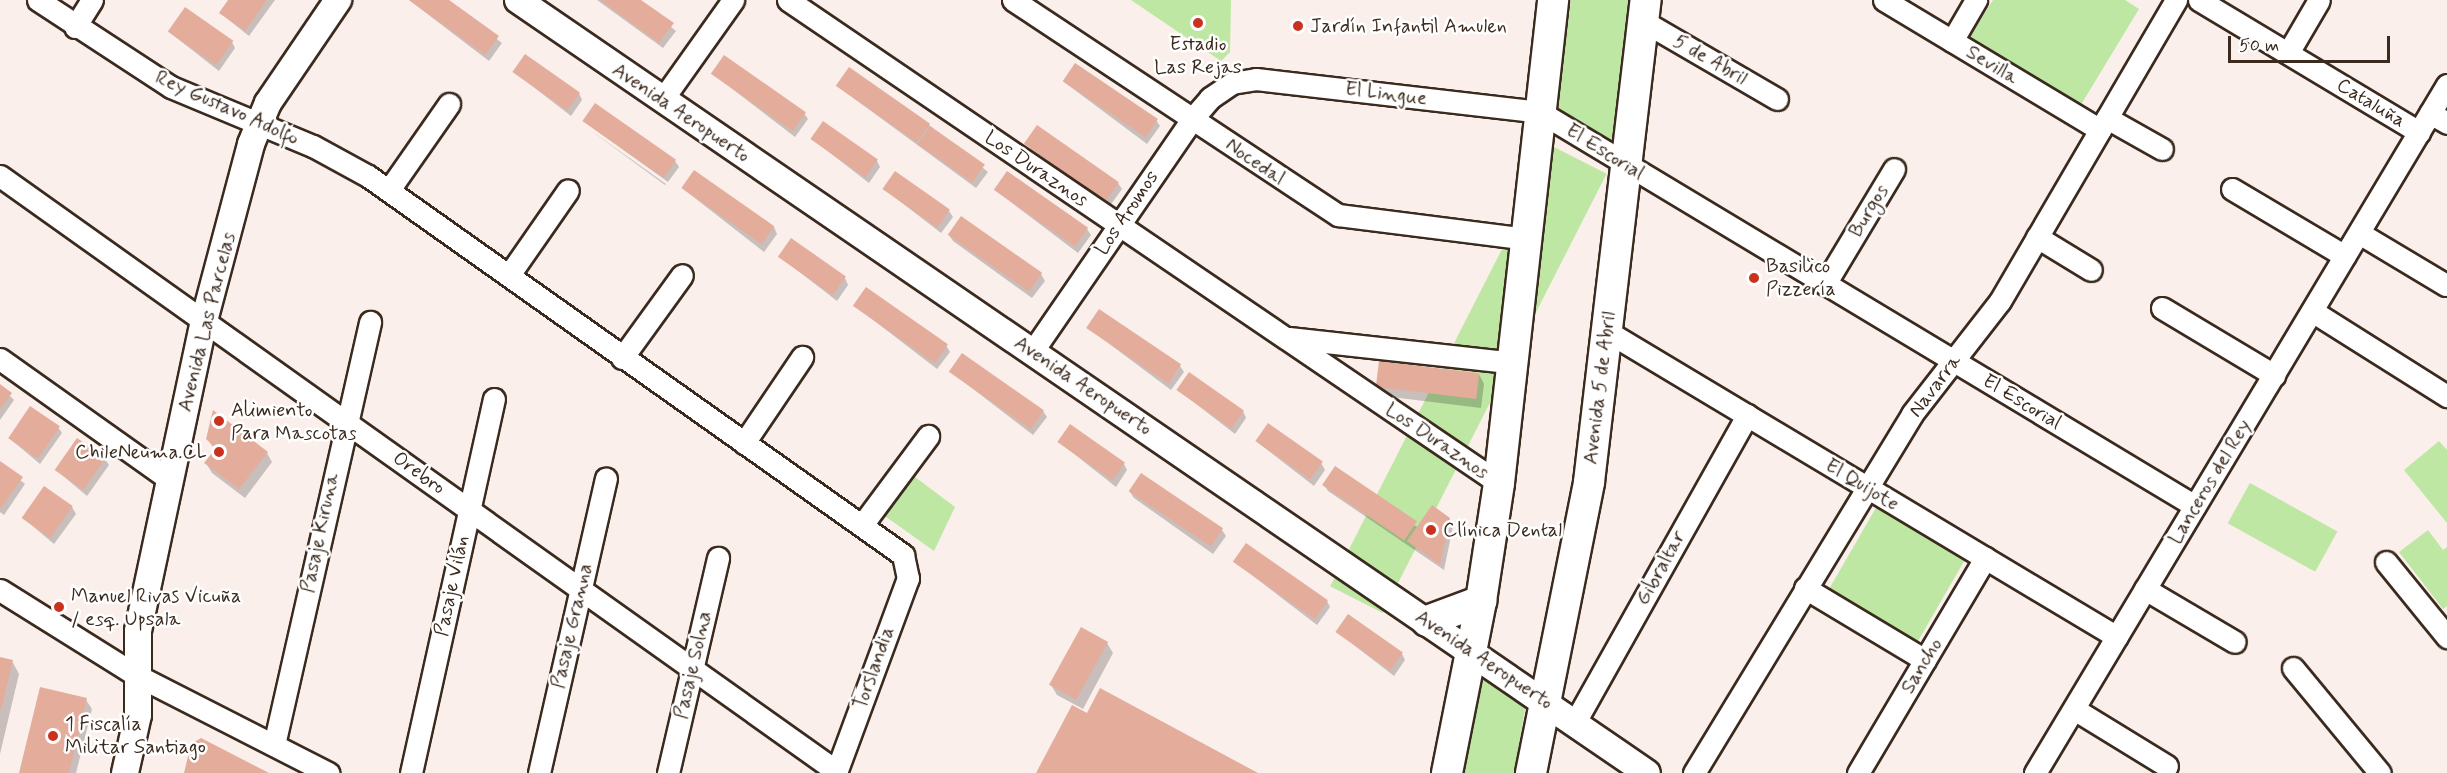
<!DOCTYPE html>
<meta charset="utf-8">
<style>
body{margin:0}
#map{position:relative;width:2447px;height:773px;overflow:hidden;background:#faefeb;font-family:Mynerve,sans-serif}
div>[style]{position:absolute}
.green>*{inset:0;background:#bee7a3;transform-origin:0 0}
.shadow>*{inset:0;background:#0003}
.building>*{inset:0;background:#e4ad9b;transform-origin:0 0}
.roads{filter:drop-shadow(2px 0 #3b2a1e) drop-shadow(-2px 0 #3b2a1e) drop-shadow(0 2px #3b2a1e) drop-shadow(0 -2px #3b2a1e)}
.minor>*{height:21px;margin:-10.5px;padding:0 10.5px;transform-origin:10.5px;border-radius:10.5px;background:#fff}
.tertiary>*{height:26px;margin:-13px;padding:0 13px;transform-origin:13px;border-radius:13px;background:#fff}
.secondary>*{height:30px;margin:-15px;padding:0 15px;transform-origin:15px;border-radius:15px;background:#fff}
.dots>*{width:16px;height:16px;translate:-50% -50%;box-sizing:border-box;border:3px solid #fff;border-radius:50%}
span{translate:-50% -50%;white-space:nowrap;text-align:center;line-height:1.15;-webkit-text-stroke:5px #fff;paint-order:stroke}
.poi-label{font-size:20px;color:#3b2a1e}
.left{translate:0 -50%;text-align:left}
.right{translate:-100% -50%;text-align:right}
.street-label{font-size:20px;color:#3b2a1e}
.scale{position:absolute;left:2228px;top:36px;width:162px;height:27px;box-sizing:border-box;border:3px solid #3b2a1e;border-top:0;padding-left:8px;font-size:18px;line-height:21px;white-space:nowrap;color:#3b2a1e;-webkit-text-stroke:4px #fff;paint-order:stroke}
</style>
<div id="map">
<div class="green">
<i style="clip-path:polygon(1131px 0,1231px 0,1230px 52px,1221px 61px)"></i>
<i style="clip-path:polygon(1571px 0,1632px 0,1613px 145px,1557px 107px)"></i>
<i style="clip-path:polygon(1993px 0,2125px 0,2139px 9px,2079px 108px,1968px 40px)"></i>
<i style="left:1554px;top:147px;width:59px;height:493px;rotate:27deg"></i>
<i style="clip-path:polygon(2439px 441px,2447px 450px,2447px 523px,2404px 470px)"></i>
<i style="clip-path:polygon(911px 474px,955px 507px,934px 551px,882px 514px)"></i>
<i style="left:2250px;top:483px;width:100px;height:46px;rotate:29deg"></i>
<i style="left:1877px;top:506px;width:103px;height:99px;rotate:30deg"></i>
<i style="clip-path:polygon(2428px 530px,2443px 550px,2447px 547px,2447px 606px,2443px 609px,2399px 552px)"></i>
<i style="clip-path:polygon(1478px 672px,1525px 709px,1514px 773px,1458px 773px)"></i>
</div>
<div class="shadow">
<i style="clip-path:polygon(229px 0,275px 0,249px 36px,220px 13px)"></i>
<i style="clip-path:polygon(409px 0,447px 0,502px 43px,489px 61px)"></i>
<i style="clip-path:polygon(597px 0,638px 0,676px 31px,663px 48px)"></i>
<i style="clip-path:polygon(169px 32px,232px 42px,235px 48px,219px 71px)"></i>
<i style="clip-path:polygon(514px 72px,579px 93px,582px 100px,571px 116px)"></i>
<i style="clip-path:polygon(713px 74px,804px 113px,808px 119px,795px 137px)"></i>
<i style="clip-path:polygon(1064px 82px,1156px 120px,1160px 126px,1147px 144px)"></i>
<i style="clip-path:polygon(837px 86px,929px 125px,988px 172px,976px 188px)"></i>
<i style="clip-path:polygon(583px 121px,675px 161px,679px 167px,668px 182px)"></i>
<i style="clip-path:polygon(586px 127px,666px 184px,665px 185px)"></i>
<i style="clip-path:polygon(812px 139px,877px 161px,880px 167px,869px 183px)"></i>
<i style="clip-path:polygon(1026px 144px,1118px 183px,1122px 189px,1109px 207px)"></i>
<i style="clip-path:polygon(682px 188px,774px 227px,777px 234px,764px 252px)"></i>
<i style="clip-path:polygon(884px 189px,949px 211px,953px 217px,941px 233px)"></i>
<i style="clip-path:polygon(995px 190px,1087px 229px,1091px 235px,1078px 253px)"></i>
<i style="clip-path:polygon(961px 218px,1041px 274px,1045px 281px,1032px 298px,953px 241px,949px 235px)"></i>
<i style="clip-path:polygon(780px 257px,845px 278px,848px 285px,837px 301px)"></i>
<i style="clip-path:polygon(855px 306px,946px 345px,950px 352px,937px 369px)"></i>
<i style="clip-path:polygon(1088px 328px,1180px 366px,1184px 372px,1171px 390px)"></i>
<i style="clip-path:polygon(951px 372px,1043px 411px,1047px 417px,1033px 435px)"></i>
<i style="clip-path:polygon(1479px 374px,1484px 384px,1481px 408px,1383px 396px,1377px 387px)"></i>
<i style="clip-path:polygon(0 386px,14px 400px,0 420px)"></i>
<i style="clip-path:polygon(1178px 390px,1243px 411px,1246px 418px,1235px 434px)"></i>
<i style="clip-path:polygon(58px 427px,62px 433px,40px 464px,9px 438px)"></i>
<i style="clip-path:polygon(207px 439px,267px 453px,272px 462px,245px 498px,212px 473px,206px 463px,216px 451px)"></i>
<i style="clip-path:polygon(1059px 442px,1124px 464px,1127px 470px,1116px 487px)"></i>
<i style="clip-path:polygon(1257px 442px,1321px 463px,1325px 470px,1314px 486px)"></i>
<i style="clip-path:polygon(105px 459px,109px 465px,87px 496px,56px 470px)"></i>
<i style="clip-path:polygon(0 463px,25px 484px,4px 515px,0 512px)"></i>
<i style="clip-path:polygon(1142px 475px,1222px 530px,1226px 536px,1213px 554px,1134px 498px,1130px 492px)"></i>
<i style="clip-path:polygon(1324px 485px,1418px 527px,1449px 519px,1453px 526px,1444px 570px,1328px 491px)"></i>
<i style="clip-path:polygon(72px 507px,76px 514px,54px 544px,23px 518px)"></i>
<i style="clip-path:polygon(1235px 562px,1327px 601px,1330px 607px,1317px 625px)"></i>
<i style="clip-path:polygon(1081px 629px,1107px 643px,1113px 653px,1083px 709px,1057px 695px,1051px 685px)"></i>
<i style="clip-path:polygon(1337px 632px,1402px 654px,1405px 660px,1394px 676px)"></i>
<i style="clip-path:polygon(0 658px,12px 661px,19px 674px,0 754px)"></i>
<i style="clip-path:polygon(86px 700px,92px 709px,76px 773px,20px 773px)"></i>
</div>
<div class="building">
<i style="clip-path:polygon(228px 0,267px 0,245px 31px,219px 13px)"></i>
<i style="clip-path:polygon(409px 0,449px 0,499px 36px,485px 55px)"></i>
<i style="clip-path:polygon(600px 0,641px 0,674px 23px,659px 43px)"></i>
<i style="left:185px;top:7px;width:59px;height:30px;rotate:35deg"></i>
<i style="left:525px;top:54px;width:67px;height:22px;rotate:35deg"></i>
<i style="left:724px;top:55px;width:100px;height:23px;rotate:35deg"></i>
<i style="left:1075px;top:63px;width:100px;height:22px;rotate:34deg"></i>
<i style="left:849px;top:67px;width:99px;height:23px;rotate:35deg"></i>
<i style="left:595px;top:103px;width:99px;height:22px;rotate:35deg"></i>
<i style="left:823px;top:121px;width:67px;height:22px;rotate:35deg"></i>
<i style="left:1037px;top:125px;width:100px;height:23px;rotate:35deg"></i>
<i style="left:930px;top:126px;width:67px;height:22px;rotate:35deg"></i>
<i style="left:694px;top:170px;width:98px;height:22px;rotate:35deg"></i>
<i style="left:895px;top:171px;width:67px;height:22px;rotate:35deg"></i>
<i style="left:1007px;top:171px;width:99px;height:23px;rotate:35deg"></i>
<i style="left:961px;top:216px;width:99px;height:23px;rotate:35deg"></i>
<i style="left:791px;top:238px;width:67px;height:23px;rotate:35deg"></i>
<i style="left:866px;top:287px;width:100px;height:23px;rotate:35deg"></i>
<i style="left:1099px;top:309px;width:99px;height:23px;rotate:34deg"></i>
<i style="left:962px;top:353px;width:100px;height:23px;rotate:35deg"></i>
<i style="left:1379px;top:361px;width:101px;height:26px;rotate:7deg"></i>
<i style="left:1189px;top:372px;width:67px;height:22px;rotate:35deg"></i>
<i style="clip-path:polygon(0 384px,12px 393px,0 409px)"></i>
<i style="left:30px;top:406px;width:36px;height:39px;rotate:34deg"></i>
<i style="clip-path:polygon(213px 410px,268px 452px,239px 489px,204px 463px,216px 448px,206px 439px)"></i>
<i style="left:1268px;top:423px;width:67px;height:22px;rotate:35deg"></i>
<i style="left:1070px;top:424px;width:67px;height:22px;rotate:35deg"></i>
<i style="left:77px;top:438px;width:35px;height:39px;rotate:35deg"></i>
<i style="clip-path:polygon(0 461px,23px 477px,0 509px)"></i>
<i style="left:1335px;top:466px;width:99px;height:23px;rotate:34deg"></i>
<i style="left:1141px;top:473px;width:99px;height:22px;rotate:34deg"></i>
<i style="left:44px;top:486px;width:35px;height:39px;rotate:35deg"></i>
<i style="clip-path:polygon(1432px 505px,1450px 518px,1440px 565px,1407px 541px)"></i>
<i style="left:1246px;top:543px;width:100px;height:23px;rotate:35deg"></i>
<i style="left:1348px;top:614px;width:67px;height:22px;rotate:35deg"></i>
<i style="left:1081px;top:627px;width:31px;height:66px;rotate:29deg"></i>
<i style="clip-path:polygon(0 657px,13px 660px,1px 710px,0 710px)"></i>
<i style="clip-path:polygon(40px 687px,87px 698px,69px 773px,19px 773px)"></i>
<i style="clip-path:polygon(1100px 688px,1258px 773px,1036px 773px,1072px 705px,1087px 713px)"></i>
<i style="clip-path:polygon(201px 738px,269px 773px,184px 773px,191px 744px)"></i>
</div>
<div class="roads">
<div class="minor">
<i style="left:38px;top:0;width:159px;rotate:33.2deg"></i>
<i style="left:171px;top:87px;width:154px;rotate:22.6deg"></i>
<i style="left:313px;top:146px;width:63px;rotate:28.6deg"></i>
<i style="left:368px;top:176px;width:656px;rotate:35.31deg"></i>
<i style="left:903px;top:555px;width:24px;rotate:78deg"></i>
<i style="left:908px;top:578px;width:208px;rotate:110.3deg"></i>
<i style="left:788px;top:0;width:860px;rotate:34.19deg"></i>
<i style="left:1013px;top:0;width:390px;rotate:33.5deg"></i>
<i style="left:1338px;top:215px;width:192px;rotate:7.2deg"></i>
<i style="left:1884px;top:0;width:252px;rotate:31deg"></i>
<i style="left:2199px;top:0;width:257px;rotate:31deg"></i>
<i style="left:1643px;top:21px;width:155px;rotate:30.2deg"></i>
<i style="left:75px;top:27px;width:32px;rotate:-58deg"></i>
<i style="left:1952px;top:41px;width:48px;rotate:-59.7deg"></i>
<i style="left:2288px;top:53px;width:61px;rotate:-59.7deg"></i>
<i style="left:662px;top:100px;width:123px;rotate:-54.6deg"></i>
<i style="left:2430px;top:113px;width:20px;rotate:30deg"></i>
<i style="left:2107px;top:118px;width:63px;rotate:29.4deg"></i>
<i style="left:0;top:176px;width:1026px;rotate:35.44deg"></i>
<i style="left:2232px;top:189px;width:131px;rotate:30.7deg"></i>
<i style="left:389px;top:190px;width:105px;rotate:-55.1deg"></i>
<i style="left:2359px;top:233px;width:101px;rotate:30.9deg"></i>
<i style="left:2037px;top:237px;width:63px;rotate:31.4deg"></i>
<i style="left:509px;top:275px;width:103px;rotate:-55.2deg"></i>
<i style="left:1825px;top:284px;width:134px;rotate:-59deg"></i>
<i style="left:2162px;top:308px;width:131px;rotate:30.9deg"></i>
<i style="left:2312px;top:311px;width:160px;rotate:32.2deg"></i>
<i style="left:1608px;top:332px;width:593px;rotate:30.93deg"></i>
<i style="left:1289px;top:338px;width:227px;rotate:6.3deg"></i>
<i style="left:1032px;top:352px;width:283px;rotate:-55.5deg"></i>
<i style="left:1192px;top:119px;width:28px;rotate:-49deg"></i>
<i style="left:1210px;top:98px;width:27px;rotate:-34deg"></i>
<i style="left:1232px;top:83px;width:24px;rotate:-9deg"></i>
<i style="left:1256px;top:79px;width:286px;rotate:6.6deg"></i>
<i style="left:1540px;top:112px;width:764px;rotate:31.03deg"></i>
<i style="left:622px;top:358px;width:102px;rotate:-54.1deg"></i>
<i style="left:0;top:359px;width:207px;rotate:35.4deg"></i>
<i style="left:744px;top:443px;width:104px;rotate:-56deg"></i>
<i style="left:862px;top:525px;width:111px;rotate:-53.4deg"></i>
<i style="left:2386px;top:562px;width:97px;rotate:50.9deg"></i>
<i style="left:1805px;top:588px;width:140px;rotate:31deg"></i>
<i style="left:2145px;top:589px;width:104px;rotate:30.5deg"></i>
<i style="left:0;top:590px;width:160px;rotate:32deg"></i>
<i style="left:136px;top:675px;width:216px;rotate:27deg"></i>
<i style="left:2293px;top:668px;width:136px;rotate:50.4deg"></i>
<i style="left:2074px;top:709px;width:109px;rotate:31.5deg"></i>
<i style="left:1575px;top:722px;width:352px;rotate:-60.7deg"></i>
<i style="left:274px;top:745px;width:434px;rotate:-77.2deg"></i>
<i style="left:411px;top:773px;width:383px;rotate:-77.5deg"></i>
<i style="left:539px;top:773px;width:302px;rotate:-77.2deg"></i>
<i style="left:668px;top:773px;width:221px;rotate:-76.9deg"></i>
<i style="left:1694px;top:773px;width:420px;rotate:-58.7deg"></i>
<i style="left:1912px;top:414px;width:143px;rotate:-52.1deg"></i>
<i style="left:2000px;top:301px;width:349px;rotate:-59.7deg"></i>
<i style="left:1858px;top:773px;width:250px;rotate:-59.4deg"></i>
<i style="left:2035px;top:773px;width:802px;rotate:-59.09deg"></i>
</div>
<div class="tertiary">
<i style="left:518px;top:0;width:1368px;rotate:34.4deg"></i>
<i style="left:125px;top:773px;width:59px;rotate:-77.4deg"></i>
<i style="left:138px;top:715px;width:84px;rotate:-90deg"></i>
<i style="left:138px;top:631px;width:317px;rotate:-78deg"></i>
<i style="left:204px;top:321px;width:183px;rotate:-75.1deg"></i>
<i style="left:251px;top:144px;width:44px;rotate:-67.5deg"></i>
<i style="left:268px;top:103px;width:125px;rotate:-55.8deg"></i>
</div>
<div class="secondary">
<i style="left:1427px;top:621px;width:58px;rotate:-20.3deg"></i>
<i style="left:1447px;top:773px;width:175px;rotate:-78.8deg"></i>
<i style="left:1481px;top:601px;width:119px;rotate:-81.3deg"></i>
<i style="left:1499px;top:483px;width:486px;rotate:-83.6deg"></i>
<i style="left:1531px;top:773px;width:297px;rotate:-78.7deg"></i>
<i style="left:1589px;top:482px;width:485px;rotate:-83.3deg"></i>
</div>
</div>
<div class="dots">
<i style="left:1198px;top:23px;background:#c8321e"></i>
<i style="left:1298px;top:26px;background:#c8321e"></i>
<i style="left:1754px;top:278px;background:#c8321e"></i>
<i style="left:219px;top:421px;background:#c8321e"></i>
<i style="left:219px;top:452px;background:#c8321e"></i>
<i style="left:1431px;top:530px;background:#c8321e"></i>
<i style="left:59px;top:607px;background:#c8321e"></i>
<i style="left:53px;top:736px;background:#c8321e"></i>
</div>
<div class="poi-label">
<span class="left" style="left:1310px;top:26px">Jardín Infantil Amulen</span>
<span style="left:1198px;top:56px">Estadio<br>Las Rejas</span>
<span class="left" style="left:1766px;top:278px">Basilico<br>Pizzería</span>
<span class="left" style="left:231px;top:422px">Alimiento<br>Para Mascotas</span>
<span class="right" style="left:207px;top:452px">ChileNeuma.CL</span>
<span class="left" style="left:1443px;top:530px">Clínica Dental</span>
<span class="left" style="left:71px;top:608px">Manuel Rivas Vicuña<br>/ esq. Upsala</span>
<span class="left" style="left:65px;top:736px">1 Fiscalía<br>Militar Santiago</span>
</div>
<div class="street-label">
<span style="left:1710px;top:60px;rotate:30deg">5 de Abril</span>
<span style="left:1992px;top:65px;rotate:31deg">Sevilla</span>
<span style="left:1386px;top:94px;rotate:7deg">El Lingue</span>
<span style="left:2371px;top:103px;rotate:31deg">Cataluña</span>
<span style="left:227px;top:108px;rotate:24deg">Rey Gustavo Adolfo</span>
<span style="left:681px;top:113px;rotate:34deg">Avenida Aeropuerto</span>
<span style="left:1605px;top:152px;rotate:32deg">El Escorial</span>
<span style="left:1255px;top:162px;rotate:34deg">Nocedal</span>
<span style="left:1036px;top:169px;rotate:34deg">Los Duraznos</span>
<span style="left:1869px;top:211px;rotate:-59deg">Burgos</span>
<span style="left:1127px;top:213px;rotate:-56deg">Los Aromos</span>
<span style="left:207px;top:322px;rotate:-76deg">Avenida Las Parcelas</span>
<span style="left:1083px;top:386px;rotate:34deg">Avenida Aeropuerto</span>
<span style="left:1935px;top:386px;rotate:-53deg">Navarra</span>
<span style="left:1600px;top:388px;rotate:-83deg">Avenida 5 de Abril</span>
<span style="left:2022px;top:402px;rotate:31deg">El Escorial</span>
<span style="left:1437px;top:441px;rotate:34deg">Los Duraznos</span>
<span style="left:419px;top:473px;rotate:35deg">Orebro</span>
<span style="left:2210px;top:482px;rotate:-59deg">Lanceros del Rey</span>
<span style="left:1862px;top:485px;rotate:31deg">El Quijote</span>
<span style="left:320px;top:533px;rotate:-78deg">Pasaje Kiruna</span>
<span style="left:1661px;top:568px;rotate:-61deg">Gibraltar</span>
<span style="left:452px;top:586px;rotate:-78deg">Pasaje Vilán</span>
<span style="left:572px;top:626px;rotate:-77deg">Pasaje Granna</span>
<span style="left:1484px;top:660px;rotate:34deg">Avenida Aeropuerto</span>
<span style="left:693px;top:665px;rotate:-77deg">Pasaje Solna</span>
<span style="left:1922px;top:666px;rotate:-59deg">Sancho</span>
<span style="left:874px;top:668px;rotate:-70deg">Torslandia</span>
</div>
<div class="scale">50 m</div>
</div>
